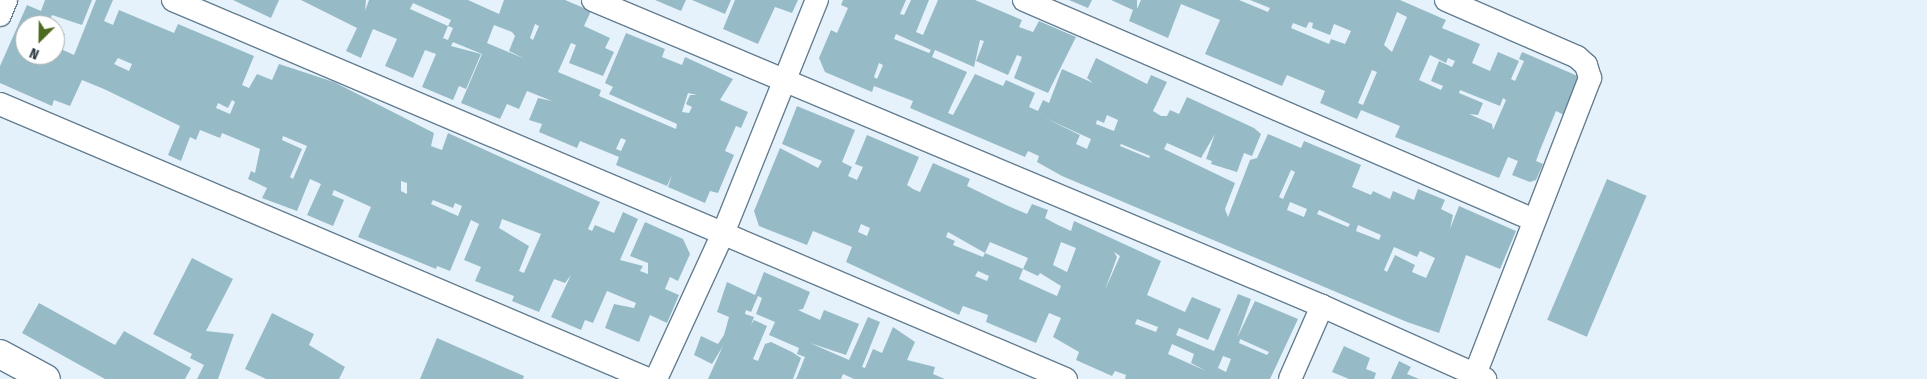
<!DOCTYPE html>
<style>
body{margin:0}
#map{position:relative;width:1927px;height:379px;overflow:hidden;background:#e6f2fb;font-family:"Fira Sans Condensed",sans-serif}
div>[style]{position:absolute}
.building>*{inset:0;background:#96bbc6;transform-origin:0 0}
.roads{filter:drop-shadow(1px 0 #647e92) drop-shadow(-1px 0 #647e92) drop-shadow(0 1px #647e92) drop-shadow(0 -1px #647e92)}
.street>*{height:22px;margin:-11px;padding:0 11px;transform-origin:11px;border-radius:11px;background:#fff}
.secondary>*{height:28px;margin:-14px;padding:0 14px;transform-origin:14px;border-radius:14px;background:#fff}
span{translate:-50% -50%;white-space:nowrap;text-align:center;line-height:1.15;-webkit-text-stroke:4px #fff;paint-order:stroke}
.north{position:absolute;left:15px;top:15px;width:50px;height:50px;box-sizing:border-box;background:#fff;border:1px solid #aaafb2;border-radius:50%;rotate:203deg;font-size:14px;font-weight:700;line-height:20px;text-align:center;color:#2b373f}
.north::after{content:'';display:block;margin:auto;width:18px;height:22px;background:#4c6b20;clip-path:polygon(50% 0,100% 100%,50% 72%,0 100%)}
</style>
<div id="map">
<div class="building">
<i style="clip-path:polygon(evenodd,45px 0,92px 0,82px 25px,52px 15px,49px 22px,54px 25px,25px 25px,25px 55px,55px 55px,55px 30px,65px 34px,59px 48px,74px 55px,96px 0,113px 0,104px 21px,113px 25px,119px 10px,174px 33px,178px 24px,254px 56px,242px 85px,249px 88px,257px 74px,272px 80px,279px 64px,334px 82px,434px 133px,431px 146px,442px 150px,448px 133px,600px 202px,588px 229px,592px 231px,595px 225px,614px 233px,623px 212px,638px 219px,620px 260px,643px 266px,640px 271px,648px 274px,648px 263px,630px 256px,645px 222px,683px 239px,690px 254px,678px 281px,670px 277px,665px 289px,679px 295px,667px 323px,650px 315px,639px 342px,605px 328px,614px 304px,634px 308px,636px 303px,607px 291px,593px 323px,585px 320px,581px 330px,551px 317px,571px 275px,565px 283px,554px 279px,539px 312px,512px 301px,514px 296px,475px 281px,481px 267px,464px 260px,479px 224px,471px 220px,450px 271px,437px 266px,436px 269px,358px 237px,371px 207px,334px 190px,332px 195px,344px 200px,333px 226px,307px 215px,321px 184px,310px 179px,297px 211px,262px 198px,267px 188px,248px 179px,251px 171px,255px 173px,260px 149px,222px 133px,220px 138px,200px 130px,196px 140px,190px 137px,181px 161px,168px 155px,180px 126px,104px 89px,82px 80px,70px 106px,54px 100px,52px 106px,0 83px,0 66px,27px 5px,41px 11px,45px 0,118px 58px,132px 64px,129px 71px,114px 64px,118px 58px,45px 0,232px 100px,235px 102px,230px 114px,216px 108px,218px 103px,228px 108px,232px 100px,45px 0,283px 136px,307px 146px,293px 179px,290px 177px,302px 149px,282px 140px,283px 136px,45px 0,401px 181px,407px 183px,407px 194px,401px 191px,401px 181px,45px 0,433px 200px,453px 208px,455px 203px,462px 206px,458px 216px,431px 204px,433px 200px,45px 0,502px 219px,541px 234px,524px 273px,519px 271px,529px 246px,499px 228px,502px 219px)"></i>
<i style="clip-path:polygon(233px 0,279px 0,271px 18px)"></i>
<i style="clip-path:polygon(evenodd,301px 0,366px 0,365px 11px,369px 0,468px 0,499px 14px,504px 0,565px 0,591px 11px,584px 26px,610px 38px,605px 48px,614px 52px,603px 76px,569px 63px,576px 45px,571px 43px,558px 72px,601px 90px,599px 96px,676px 129px,677px 124px,609px 94px,613px 87px,605px 83px,626px 33px,665px 49px,662px 57px,682px 65px,685px 57px,733px 79px,720px 100px,748px 112px,741px 128px,736px 126px,725px 151px,734px 155px,718px 193px,710px 191px,705px 203px,668px 187px,672px 175px,667px 186px,616px 165px,619px 157px,580px 141px,577px 148px,539px 132px,542px 124px,529px 120px,538px 98px,552px 101px,527px 91px,519px 109px,507px 104px,500px 119px,461px 103px,482px 54px,448px 40px,453px 28px,448px 26px,451px 20px,413px 3px,410px 9px,448px 26px,443px 38px,453px 42px,451px 46px,481px 54px,466px 89px,459px 86px,453px 100px,422px 87px,436px 54px,425px 50px,413px 78px,385px 66px,397px 39px,373px 29px,361px 58px,346px 51px,357px 28px,301px 0,535px 24px,539px 26px,533px 40px,530px 38px,535px 24px,301px 0,494px 25px,512px 32px,515px 36px,509px 51px,525px 59px,487px 43px,494px 25px,301px 0,688px 93px,697px 95px,690px 95px,686px 104px,692px 107px,689px 113px,682px 112px,688px 93px,301px 0,621px 138px,626px 140px,621px 151px,616px 149px,621px 138px)"></i>
<i style="clip-path:polygon(655px 0,686px 0,681px 11px)"></i>
<i style="clip-path:polygon(692px 0,731px 0,725px 14px)"></i>
<i style="clip-path:polygon(735px 0,798px 0,792px 13px,775px 7px,758px 44px,723px 29px)"></i>
<i style="clip-path:polygon(evenodd,843px 0,906px 0,900px 14px,904px 15px,911px 0,929px 0,916px 32px,923px 35px,938px 0,975px 0,1022px 20px,1019px 27px,1033px 32px,1039px 21px,1076px 37px,1048px 93px,1014px 78px,1022px 57px,1017px 55px,1008px 75px,976px 61px,984px 41px,980px 40px,974px 67px,935px 50px,932px 57px,967px 72px,948px 113px,953px 115px,975px 74px,1003px 86px,1006px 80px,1035px 93px,1029px 107px,1038px 111px,1043px 100px,1049px 103px,1062px 69px,1093px 83px,1087px 78px,1096px 58px,1147px 84px,1151px 75px,1167px 82px,1153px 111px,1161px 116px,1167px 116px,1170px 110px,1179px 114px,1187px 97px,1254px 128px,1261px 134px,1252px 156px,1244px 153px,1237px 172px,1211px 164px,1212px 161px,1206px 159px,1215px 134px,1201px 158px,1167px 143px,1164px 149px,1235px 183px,1225px 209px,1228px 217px,1250px 160px,1257px 158px,1268px 134px,1301px 148px,1304px 141px,1361px 165px,1352px 187px,1371px 195px,1373px 191px,1390px 199px,1393px 191px,1414px 200px,1418px 189px,1445px 200px,1441px 209px,1453px 215px,1450px 229px,1459px 206px,1516px 231px,1500px 269px,1466px 255px,1439px 333px,1407px 322px,1062px 176px,1037px 162px,1039px 156px,1028px 151px,1025px 157px,910px 108px,913px 101px,874px 86px,872px 92px,825px 72px,819px 58px,831px 30px,837px 33px,848px 8px,841px 5px,843px 0,896px 34px,931px 50px,929px 53px,894px 39px,896px 34px,843px 0,879px 63px,883px 65px,877px 79px,874px 77px,879px 63px,843px 0,1107px 115px,1118px 120px,1114px 131px,1096px 124px,1097px 120px,1104px 123px,1107px 115px,843px 0,1043px 117px,1091px 139px,1087px 149px,1076px 144px,1080px 135px,1043px 117px,843px 0,1121px 144px,1150px 156px,1149px 158px,1120px 146px,1121px 144px,843px 0,1291px 170px,1295px 172px,1283px 199px,1279px 197px,1291px 170px,843px 0,1290px 202px,1307px 209px,1304px 217px,1287px 210px,1290px 202px,843px 0,1319px 210px,1350px 224px,1348px 227px,1317px 214px,1319px 210px,843px 0,1358px 225px,1381px 235px,1379px 240px,1356px 231px,1358px 225px,843px 0,1394px 247px,1417px 257px,1420px 251px,1435px 258px,1426px 278px,1412px 272px,1415px 265px,1395px 255px,1387px 272px,1384px 270px,1394px 247px)"></i>
<i style="clip-path:polygon(1069px 0,1092px 0,1088px 8px)"></i>
<i style="clip-path:polygon(evenodd,1111px 0,1137px 0,1137px 9px,1141px 0,1239px 0,1268px 12px,1270px 8px,1250px 0,1400px 0,1446px 20px,1442px 28px,1480px 44px,1472px 63px,1490px 71px,1498px 52px,1519px 61px,1511px 79px,1515px 81px,1524px 61px,1519px 59px,1522px 52px,1580px 77px,1564px 115px,1556px 111px,1540px 150px,1536px 161px,1543px 164px,1536px 180px,1530px 182px,1512px 175px,1518px 161px,1508px 157px,1499px 178px,1395px 137px,1400px 126px,1361px 110px,1357px 119px,1320px 103px,1325px 91px,1287px 75px,1282px 86px,1205px 54px,1220px 20px,1181px 4px,1168px 38px,1129px 21px,1133px 10px,1111px 0,1397px 12px,1407px 17px,1392px 52px,1384px 45px,1397px 12px,1111px 0,1309px 22px,1313px 23px,1312px 28px,1330px 35px,1334px 24px,1351px 31px,1345px 44px,1331px 39px,1329px 44px,1291px 28px,1293px 23px,1306px 28px,1309px 22px,1111px 0,1430px 55px,1446px 63px,1448px 58px,1455px 61px,1452px 67px,1439px 61px,1431px 81px,1443px 86px,1441px 90px,1419px 80px,1430px 55px,1111px 0,1372px 70px,1377px 72px,1363px 105px,1358px 103px,1372px 70px,1111px 0,1460px 90px,1500px 106px,1503px 98px,1506px 100px,1493px 130px,1492px 124px,1469px 114px,1478px 115px,1483px 103px,1459px 93px,1460px 90px)"></i>
<i style="clip-path:polygon(evenodd,797px 106px,855px 130px,842px 162px,852px 167px,848px 176px,857px 180px,863px 167px,855px 164px,867px 135px,919px 157px,907px 185px,913px 189px,920px 192px,933px 163px,970px 179px,967px 186px,1006px 205px,1027px 214px,1032px 204px,1048px 210px,1045px 218px,1056px 224px,1071px 231px,1074px 221px,1161px 261px,1147px 295px,1185px 312px,1192px 297px,1221px 309px,1208px 340px,1179px 328px,1176px 335px,1214px 351px,1238px 294px,1251px 299px,1237px 338px,1255px 301px,1298px 319px,1270px 379px,1125px 379px,1126px 375px,1115px 371px,1112px 376px,1076px 360px,1079px 352px,1053px 337px,1061px 318px,1049px 313px,1036px 343px,986px 322px,988px 315px,963px 306px,959px 315px,846px 262px,852px 247px,813px 231px,807px 245px,759px 226px,754px 211px,780px 148px,818px 168px,822px 161px,782px 144px,797px 106px,861px 224px,870px 228px,867px 236px,858px 232px,861px 224px,797px 106px,948px 232px,985px 253px,983px 257px,953px 245px,955px 241px,946px 237px,948px 232px,797px 106px,990px 242px,1028px 258px,1023px 269px,985px 253px,990px 242px,797px 106px,1061px 242px,1076px 248px,1067px 272px,1053px 265px,1061px 242px,797px 106px,1114px 252px,1120px 256px,1105px 290px,1117px 257px,1114px 252px,797px 106px,1023px 269px,1038px 276px,1040px 273px,1061px 286px,1057px 296px,1019px 279px,1023px 269px,797px 106px,978px 271px,989px 276px,987px 281px,975px 276px,978px 271px,797px 106px,1137px 319px,1158px 327px,1156px 332px,1135px 324px,1137px 319px,797px 106px,1240px 339px,1269px 352px,1267px 355px,1239px 343px,1240px 339px,797px 106px,1172px 344px,1194px 354px,1191px 363px,1206px 371px,1168px 354px,1172px 344px,797px 106px,1223px 356px,1231px 359px,1226px 372px,1218px 368px,1223px 356px)"></i>
<i style="left:1607px;top:179px;width:43px;height:153px;rotate:23deg"></i>
<i style="clip-path:polygon(192px 258px,233px 279px,206px 331px,234px 334px,218px 379px,197px 379px,204px 365px,190px 358px,192px 354px,153px 334px)"></i>
<i style="clip-path:polygon(764px 272px,810px 292px,803px 309px,798px 310px,820px 320px,824px 310px,859px 324px,846px 355px,810px 343px,849px 360px,868px 317px,880px 322px,862px 367px,865px 368px,873px 349px,882px 353px,893px 327px,915px 342px,907px 360px,935px 367px,933px 374px,945px 379px,854px 379px,843px 374px,841px 379px,796px 379px,805px 357px,797px 354px,799px 348px,769px 335px,775px 322px,756px 314px,762px 298px,758px 296px,751px 312px,746px 310px,745px 314px,754px 317px,751px 325px,754px 320px,767px 326px,753px 359px,758px 361px,765px 344px,771px 342px,792px 352px,801px 358px,793px 379px,708px 379px,723px 346px,712px 364px,694px 355px,701px 336px,718px 344px,724px 335px,729px 317px,717px 312px,727px 282px,755px 295px)"></i>
<i style="clip-path:polygon(39px 303px,115px 345px,124px 331px,191px 368px,185px 379px,105px 379px,22px 333px)"></i>
<i style="clip-path:polygon(272px 313px,314px 334px,309px 345px,345px 367px,339px 379px,266px 379px,245px 369px)"></i>
<i style="clip-path:polygon(437px 338px,524px 376px,523px 379px,420px 379px)"></i>
<i style="clip-path:polygon(1344px 346px,1370px 358px,1366px 369px,1376px 373px,1374px 379px,1349px 379px,1332px 372px)"></i>
<i style="clip-path:polygon(1399px 361px,1411px 367px,1407px 374px,1419px 379px,1391px 379px)"></i>
</div>
<div class="roads">
<div class="street">
<i style="left:173px;top:0;width:970px;rotate:23deg"></i>
<i style="left:593px;top:0;width:791px;rotate:22.77deg"></i>
<i style="left:1322px;top:306px;width:179px;rotate:24.1deg"></i>
<i style="left:1024px;top:0;width:555px;rotate:23.33deg"></i>
<i style="left:1446px;top:0;width:143px;rotate:23.5deg"></i>
<i style="left:1577px;top:57px;width:12px;rotate:42deg"></i>
<i style="left:1586px;top:65px;width:14px;rotate:73deg"></i>
<i style="left:1590px;top:78px;width:323px;rotate:111.2deg"></i>
<i style="left:0;top:15px;width:16px;rotate:-68deg"></i>
<i style="left:0;top:104px;width:704px;rotate:23deg"></i>
<i style="left:656px;top:379px;width:163px;rotate:-65.3deg"></i>
<i style="left:724px;top:231px;width:249px;rotate:-68.1deg"></i>
<i style="left:1290px;top:379px;width:80px;rotate:-66.3deg"></i>
</div>
<div class="secondary">
<i style="left:0;top:354px;width:52px;rotate:28.5deg"></i>
</div>
</div>
<div class="north">N</div>
</div>
